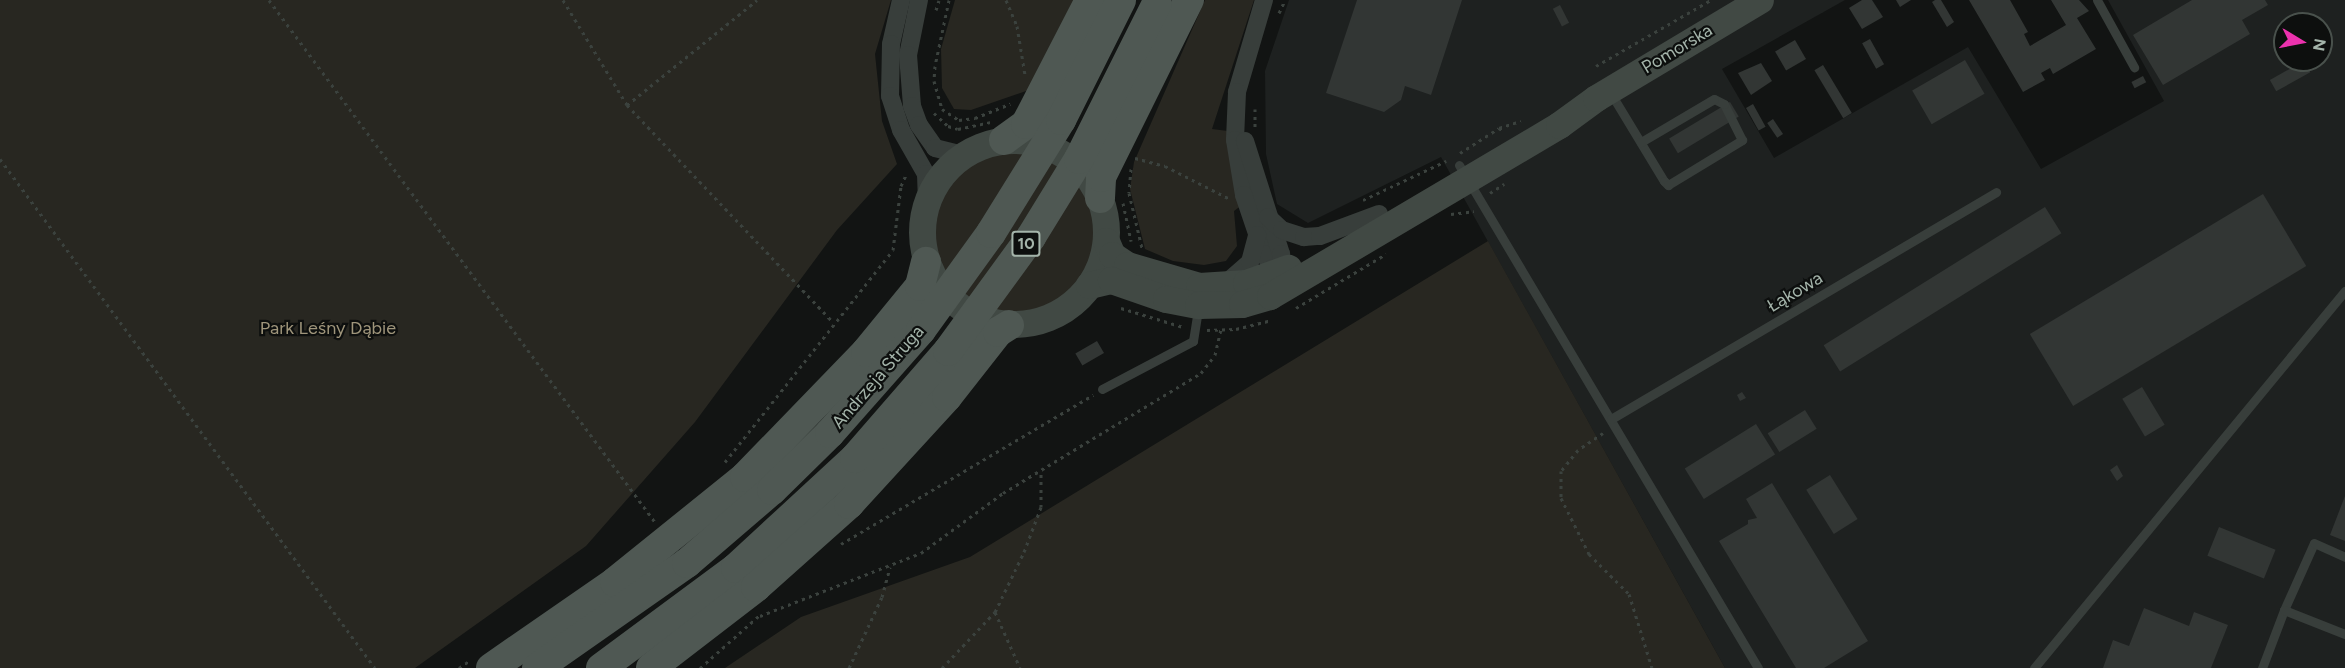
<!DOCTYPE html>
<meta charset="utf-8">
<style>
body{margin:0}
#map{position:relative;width:2345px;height:668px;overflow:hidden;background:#121413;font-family:Figtree,sans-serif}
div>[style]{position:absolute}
.built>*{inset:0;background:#1e2120}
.green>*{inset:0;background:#282721}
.round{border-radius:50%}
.building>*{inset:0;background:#323634;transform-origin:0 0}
.path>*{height:3px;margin-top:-1.5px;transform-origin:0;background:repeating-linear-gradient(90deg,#3b423e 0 3px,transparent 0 7.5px)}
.lane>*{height:9px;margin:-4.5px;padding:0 4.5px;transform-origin:4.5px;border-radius:4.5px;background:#383e3b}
.street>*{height:18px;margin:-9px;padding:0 9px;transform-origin:9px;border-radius:9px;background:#383e3b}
.secondary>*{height:27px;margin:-13.5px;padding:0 13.5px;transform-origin:13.5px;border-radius:13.5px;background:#414944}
.secondary>.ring{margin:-13.5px;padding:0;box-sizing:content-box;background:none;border:27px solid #414944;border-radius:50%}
.primary>*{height:30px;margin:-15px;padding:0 15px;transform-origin:15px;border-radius:15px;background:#4f5853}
.primary-bridge>*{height:30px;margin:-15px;padding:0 15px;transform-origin:15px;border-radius:15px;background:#4f5853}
span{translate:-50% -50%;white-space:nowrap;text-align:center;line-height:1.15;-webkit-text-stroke:4.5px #0d0f0e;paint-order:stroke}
.shield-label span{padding:2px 4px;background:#0d0f0e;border:2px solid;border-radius:4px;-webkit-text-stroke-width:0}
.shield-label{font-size:16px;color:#a4b4aa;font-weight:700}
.street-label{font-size:18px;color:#a4b4aa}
.park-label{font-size:18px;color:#9f957b}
.north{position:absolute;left:2273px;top:12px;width:60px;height:60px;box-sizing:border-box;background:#0d0f0e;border:2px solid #49514c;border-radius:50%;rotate:100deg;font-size:16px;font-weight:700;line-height:24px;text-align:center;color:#a4b4aa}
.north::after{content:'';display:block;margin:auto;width:21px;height:27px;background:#ec32ae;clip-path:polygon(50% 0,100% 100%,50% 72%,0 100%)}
</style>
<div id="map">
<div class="built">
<i style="clip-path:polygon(evenodd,1289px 0,1845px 0,1722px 69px,1774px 158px,1968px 47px,2041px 169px,2164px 101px,2108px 0,2345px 0,2345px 668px,1725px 668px,1441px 157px,1308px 223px,1277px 204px,1266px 154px,1265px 71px,1289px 0,2285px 24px,2321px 24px,2321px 60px,2285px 60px,2285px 24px)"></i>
</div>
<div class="green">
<i style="clip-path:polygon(0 0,891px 0,875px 54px,882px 121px,897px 164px,837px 230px,695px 422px,586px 546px,415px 668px,0 668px)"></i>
<i style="clip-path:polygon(955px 0,1078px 0,1032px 89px,971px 110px,954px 109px,942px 88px,941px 49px)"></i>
<i style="clip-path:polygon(1205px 0,1254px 0,1212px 129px,1228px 131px,1242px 205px,1234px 211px,1237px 246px,1226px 261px,1204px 265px,1173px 261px,1145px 249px,1130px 189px,1134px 162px)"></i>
<i class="round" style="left:931px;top:150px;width:164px;height:164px"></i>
<i style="clip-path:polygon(1488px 241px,1725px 668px,725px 668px,801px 617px,970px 557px)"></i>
</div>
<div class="building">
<i style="clip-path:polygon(1357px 0,1462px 0,1431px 95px,1405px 86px,1401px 100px,1384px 112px,1326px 93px)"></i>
<i style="clip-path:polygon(1862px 0,1872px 0,1883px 17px,1862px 29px,1849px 8px)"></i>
<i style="clip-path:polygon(1896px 0,1911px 0,1900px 7px)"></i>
<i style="clip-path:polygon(1935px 0,1941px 0,1954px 22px,1947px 27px,1932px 2px)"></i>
<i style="clip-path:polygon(1969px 0,2010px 0,2028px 32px,2024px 34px,2030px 46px,2066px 25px,2051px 0,2079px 0,2089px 11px,2077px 18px,2096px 49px,2053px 74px,2050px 68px,2041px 73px,2045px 80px,2023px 92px)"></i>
<i style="clip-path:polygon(2192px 0,2265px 0,2268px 5px,2242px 20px,2250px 34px,2163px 85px,2133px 35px)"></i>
<i style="left:1560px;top:5px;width:20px;height:8px;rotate:63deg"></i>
<i style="left:1870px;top:39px;width:29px;height:9px;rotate:61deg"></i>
<i style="left:1795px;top:40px;width:22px;height:23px;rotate:60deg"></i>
<i style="left:1965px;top:60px;width:39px;height:61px;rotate:60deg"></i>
<i style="left:2304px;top:61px;width:13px;height:39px;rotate:61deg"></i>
<i style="clip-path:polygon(1761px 63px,1772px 81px,1751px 95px,1738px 73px)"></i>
<i style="left:1823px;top:65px;width:56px;height:10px;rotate:59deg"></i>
<i style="left:2143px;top:76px;width:7px;height:13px;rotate:63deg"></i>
<i style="left:1730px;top:102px;width:17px;height:71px;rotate:59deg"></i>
<i style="left:1753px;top:104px;width:26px;height:8px;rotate:61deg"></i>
<i style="left:1773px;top:119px;width:18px;height:7px;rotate:56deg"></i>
<i style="left:2263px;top:194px;width:84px;height:272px;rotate:59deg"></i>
<i style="left:2045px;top:207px;width:31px;height:261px;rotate:58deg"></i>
<i style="left:1097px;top:341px;width:14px;height:25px;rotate:60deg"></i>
<i style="left:2142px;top:387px;width:44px;height:23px;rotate:59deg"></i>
<i style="clip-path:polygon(1742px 392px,1746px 398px,1740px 401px,1737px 395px)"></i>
<i style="left:1805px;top:410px;width:22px;height:44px;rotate:58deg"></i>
<i style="left:1756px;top:424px;width:36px;height:84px;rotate:58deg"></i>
<i style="clip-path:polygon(2117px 465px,2123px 476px,2117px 481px,2110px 470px)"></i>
<i style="left:1830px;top:475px;width:52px;height:28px;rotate:58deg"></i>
<i style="clip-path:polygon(1772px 483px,1868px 641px,1824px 668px,1796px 668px,1719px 541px,1748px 524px,1748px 520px,1757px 518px,1746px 499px)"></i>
<i style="clip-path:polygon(2345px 496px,2345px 541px,2330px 535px)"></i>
<i style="left:2219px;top:527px;width:61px;height:31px;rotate:22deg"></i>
<i style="clip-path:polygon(2144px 608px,2189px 626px,2194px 612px,2228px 625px,2211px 668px,2103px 668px,2113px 640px,2129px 646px)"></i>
</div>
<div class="path">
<i style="left:269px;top:0;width:649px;rotate:53.52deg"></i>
<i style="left:563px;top:0;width:123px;rotate:58.6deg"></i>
<i style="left:627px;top:105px;width:299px;rotate:46.5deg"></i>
<i style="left:949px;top:0;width:67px;rotate:102deg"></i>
<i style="left:935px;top:66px;width:15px;rotate:94deg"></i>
<i style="left:934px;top:81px;width:29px;rotate:74deg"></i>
<i style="left:942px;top:109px;width:20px;rotate:33deg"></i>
<i style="left:959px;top:120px;width:16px;rotate:-7deg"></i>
<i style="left:975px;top:118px;width:38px;rotate:-22deg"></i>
<i style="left:1006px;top:0;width:28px;rotate:67deg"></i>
<i style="left:1017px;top:26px;width:50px;rotate:80.7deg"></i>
<i style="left:936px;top:10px;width:10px;rotate:-73deg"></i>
<i style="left:1279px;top:13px;width:14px;rotate:-65deg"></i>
<i style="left:1596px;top:66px;width:133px;rotate:-29.9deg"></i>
<i style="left:627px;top:105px;width:167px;rotate:-38.9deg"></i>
<i style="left:1255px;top:109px;width:20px;rotate:90deg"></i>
<i style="left:934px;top:113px;width:19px;rotate:43deg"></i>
<i style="left:948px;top:126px;width:10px;rotate:17deg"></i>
<i style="left:958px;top:129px;width:33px;rotate:-12deg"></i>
<i style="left:1499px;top:128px;width:23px;rotate:-18deg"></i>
<i style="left:1460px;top:153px;width:46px;rotate:-32.7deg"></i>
<i style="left:1499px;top:128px;width:5px;rotate:37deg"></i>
<i style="left:1135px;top:158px;width:31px;rotate:15deg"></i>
<i style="left:1165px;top:166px;width:71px;rotate:26.9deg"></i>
<i style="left:0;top:159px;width:632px;rotate:53.62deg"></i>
<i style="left:1131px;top:169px;width:24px;rotate:95deg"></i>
<i style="left:1129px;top:193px;width:57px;rotate:76.7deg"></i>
<i style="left:1490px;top:193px;width:17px;rotate:-33deg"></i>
<i style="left:1363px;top:200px;width:92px;rotate:-25.2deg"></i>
<i style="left:1123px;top:203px;width:39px;rotate:78deg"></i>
<i style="left:1451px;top:214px;width:23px;rotate:-7deg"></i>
<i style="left:1121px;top:308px;width:65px;rotate:17deg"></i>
<i style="left:1296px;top:308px;width:105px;rotate:-31deg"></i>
<i style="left:1207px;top:330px;width:29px;rotate:-2deg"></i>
<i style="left:1236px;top:329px;width:36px;rotate:-14deg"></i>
<i style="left:1603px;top:433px;width:30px;rotate:146deg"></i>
<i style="left:1578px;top:450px;width:27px;rotate:129deg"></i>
<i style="left:1561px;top:471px;width:27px;rotate:90deg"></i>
<i style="left:1561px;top:498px;width:63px;rotate:63.4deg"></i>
<i style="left:1589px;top:554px;width:57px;rotate:45deg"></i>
<i style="left:1629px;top:594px;width:77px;rotate:72.7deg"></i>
<i style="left:725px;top:462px;width:270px;rotate:-51.6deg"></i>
<i style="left:893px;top:250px;width:64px;rotate:-82.9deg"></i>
<i style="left:901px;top:186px;width:12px;rotate:-66deg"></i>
<i style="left:841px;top:544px;width:293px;rotate:-30.6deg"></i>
<i style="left:995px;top:612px;width:61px;rotate:65.9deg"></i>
<i style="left:760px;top:616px;width:173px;rotate:-21.4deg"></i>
<i style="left:921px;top:553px;width:102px;rotate:-36.2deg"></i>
<i style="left:1003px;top:493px;width:232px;rotate:-31.2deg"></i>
<i style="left:1201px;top:373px;width:23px;rotate:-52deg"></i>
<i style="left:1215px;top:355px;width:27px;rotate:-77deg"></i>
<i style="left:459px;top:668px;width:12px;rotate:-35deg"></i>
<i style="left:700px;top:668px;width:80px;rotate:-41.5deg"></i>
<i style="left:849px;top:668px;width:78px;rotate:-65.1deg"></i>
<i style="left:882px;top:597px;width:31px;rotate:-75deg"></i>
<i style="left:942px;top:668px;width:77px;rotate:-46.6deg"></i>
<i style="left:995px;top:612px;width:67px;rotate:-64.2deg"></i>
<i style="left:1024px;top:552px;width:48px;rotate:-69.3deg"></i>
<i style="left:1041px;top:507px;width:37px;rotate:-90deg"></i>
</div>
<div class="lane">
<i style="left:2097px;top:0;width:77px;rotate:61.1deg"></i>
<i style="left:1610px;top:92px;width:104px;rotate:58.8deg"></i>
<i style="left:1664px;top:181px;width:6px;rotate:45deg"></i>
<i style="left:1668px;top:185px;width:87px;rotate:-31.3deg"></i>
<i style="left:1742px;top:140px;width:40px;rotate:-116.6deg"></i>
<i style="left:1724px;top:104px;width:11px;rotate:-153deg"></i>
<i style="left:1714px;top:99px;width:85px;rotate:149.5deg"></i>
<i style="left:1459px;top:165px;width:585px;rotate:59.27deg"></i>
<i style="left:1102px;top:389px;width:103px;rotate:-27.8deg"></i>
<i style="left:1193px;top:341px;width:32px;rotate:-81deg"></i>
<i style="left:1611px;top:419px;width:447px;rotate:-30.5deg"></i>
<i style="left:2284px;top:610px;width:73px;rotate:-65.9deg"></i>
<i style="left:2314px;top:543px;width:34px;rotate:24deg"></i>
<i style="left:2034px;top:668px;width:489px;rotate:-50.5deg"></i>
<i style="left:2262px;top:668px;width:62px;rotate:-69.2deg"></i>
<i style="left:2284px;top:610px;width:66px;rotate:21.5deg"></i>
</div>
<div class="street">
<i style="left:901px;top:0;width:45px;rotate:102.8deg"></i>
<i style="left:891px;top:44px;width:52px;rotate:91.1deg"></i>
<i style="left:890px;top:96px;width:36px;rotate:72deg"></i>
<i style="left:901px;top:130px;width:51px;rotate:60.4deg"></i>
<i style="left:926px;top:174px;width:25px;rotate:88deg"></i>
<i style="left:919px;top:0;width:56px;rotate:101.3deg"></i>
<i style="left:908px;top:55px;width:51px;rotate:85.5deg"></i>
<i style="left:912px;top:106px;width:20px;rotate:70deg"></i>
<i style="left:919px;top:125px;width:28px;rotate:55deg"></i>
<i style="left:935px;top:148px;width:29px;rotate:14deg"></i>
<i style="left:1264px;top:0;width:96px;rotate:106.4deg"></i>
<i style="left:1237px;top:92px;width:48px;rotate:92.4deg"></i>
<i style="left:1235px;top:140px;width:56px;rotate:80.7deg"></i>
<i style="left:1244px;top:195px;width:62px;rotate:71.3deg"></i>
<i style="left:1264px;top:254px;width:17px;rotate:57deg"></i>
<i style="left:1273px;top:268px;width:13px;rotate:32deg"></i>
<i style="left:1245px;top:141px;width:119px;rotate:72.3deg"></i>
<i style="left:1281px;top:254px;width:24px;rotate:85deg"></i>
<i style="left:1268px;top:217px;width:19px;rotate:43deg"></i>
<i style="left:1282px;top:230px;width:23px;rotate:18deg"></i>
<i style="left:1304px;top:237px;width:16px;rotate:-4deg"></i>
<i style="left:1320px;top:236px;width:63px;rotate:-20.4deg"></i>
<i style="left:1225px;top:284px;width:33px;rotate:-41deg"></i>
<i style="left:1250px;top:262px;width:28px;rotate:-75deg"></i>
</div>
<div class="secondary">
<i class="ring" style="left:922px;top:140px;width:157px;height:157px"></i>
<i style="left:1106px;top:241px;width:15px;rotate:67deg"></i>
<i style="left:1112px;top:255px;width:18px;rotate:34deg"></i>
<i style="left:1127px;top:265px;width:75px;rotate:16.3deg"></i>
<i style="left:1199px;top:286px;width:47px;rotate:-3.7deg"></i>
<i style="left:1246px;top:283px;width:45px;rotate:-19.7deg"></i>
<i style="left:1089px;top:285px;width:23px;rotate:-13deg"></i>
<i style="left:1111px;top:280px;width:58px;rotate:19.1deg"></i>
<i style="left:1166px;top:299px;width:33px;rotate:11deg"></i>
<i style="left:1198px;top:305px;width:44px;rotate:-1.3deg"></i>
<i style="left:1242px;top:304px;width:29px;rotate:-16deg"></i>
<i style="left:1270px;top:296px;width:336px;rotate:-30.6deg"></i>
<i style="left:1559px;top:125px;width:46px;rotate:-36.1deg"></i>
<i style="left:1596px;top:98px;width:191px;rotate:-30.9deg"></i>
</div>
<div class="primary">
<i style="left:1004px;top:140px;width:27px;rotate:-36deg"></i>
<i style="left:1026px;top:124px;width:140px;rotate:-62.7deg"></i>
<i style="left:1100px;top:198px;width:21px;rotate:-87deg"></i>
<i style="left:1101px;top:177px;width:198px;rotate:-63.6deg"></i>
<i style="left:491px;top:668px;width:151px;rotate:-34.7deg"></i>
<i style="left:615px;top:582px;width:167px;rotate:-38.9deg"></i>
<i style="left:745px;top:477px;width:174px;rotate:-45.9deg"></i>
<i style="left:866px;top:352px;width:85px;rotate:-50.7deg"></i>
<i style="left:920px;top:286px;width:25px;rotate:-76deg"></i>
<i style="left:537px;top:668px;width:183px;rotate:-35deg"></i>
<i style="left:687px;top:563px;width:112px;rotate:-40.7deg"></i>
<i style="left:772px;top:490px;width:81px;rotate:-44.5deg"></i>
<i style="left:601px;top:668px;width:168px;rotate:-36.5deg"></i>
<i style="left:736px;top:568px;width:162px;rotate:-42.7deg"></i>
<i style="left:651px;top:668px;width:133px;rotate:-37.6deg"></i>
<i style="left:756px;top:587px;width:125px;rotate:-41.7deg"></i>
<i style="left:849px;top:504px;width:145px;rotate:-47.5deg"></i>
<i style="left:947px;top:397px;width:83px;rotate:-51.9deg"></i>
<i style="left:998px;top:332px;width:13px;rotate:-32deg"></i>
</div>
<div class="primary-bridge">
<i style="left:830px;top:433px;width:137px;rotate:-48.5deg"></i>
<i style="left:921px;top:330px;width:120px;rotate:-54.2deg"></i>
<i style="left:991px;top:233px;width:133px;rotate:-58.2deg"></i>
<i style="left:1061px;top:120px;width:134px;rotate:-63.4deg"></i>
<i style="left:855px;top:458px;width:142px;rotate:-49deg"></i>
<i style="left:948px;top:351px;width:141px;rotate:-53.9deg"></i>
<i style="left:1031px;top:237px;width:92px;rotate:-58.4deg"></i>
<i style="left:1079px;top:159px;width:174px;rotate:-63.4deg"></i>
</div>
<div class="shield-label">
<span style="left:1026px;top:244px">10</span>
</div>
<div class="street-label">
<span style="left:1677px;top:49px;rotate:-31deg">Pomorska</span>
<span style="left:1795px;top:292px;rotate:-31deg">Łąkowa</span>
<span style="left:878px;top:377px;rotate:-49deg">Andrzeja Struga</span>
</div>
<div class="park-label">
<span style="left:328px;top:328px">Park Leśny Dąbie</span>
</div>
<div class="north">N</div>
</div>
